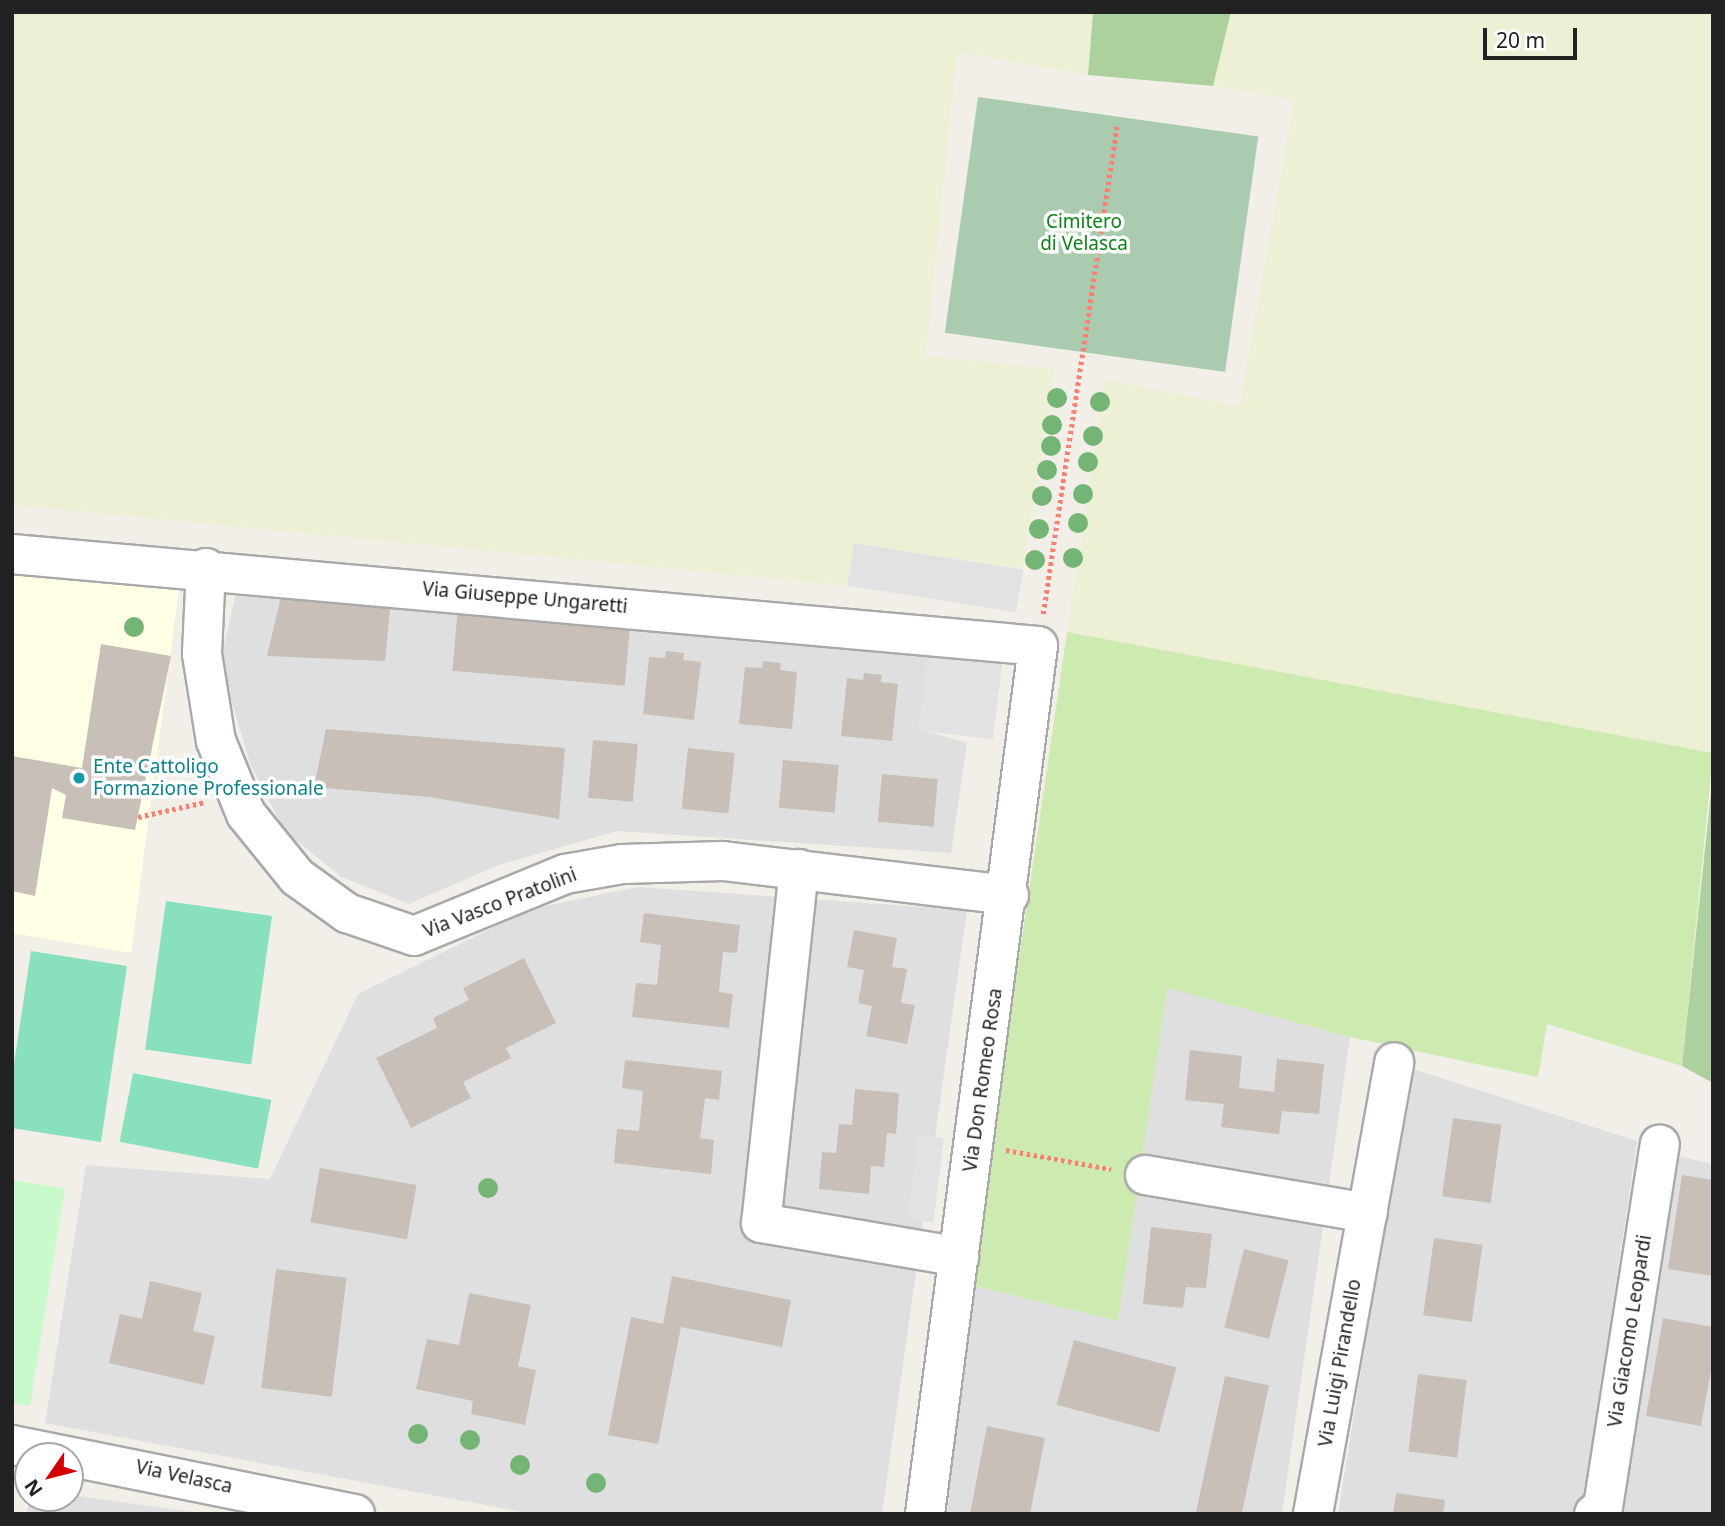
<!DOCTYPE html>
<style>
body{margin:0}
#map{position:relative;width:1725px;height:1526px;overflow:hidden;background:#f2efe9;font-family:"Noto Sans",sans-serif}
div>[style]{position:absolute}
.residential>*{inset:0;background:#e0dfdf}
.education>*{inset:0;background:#ffffe5}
.farmland>*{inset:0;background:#eef0d5}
.grass>*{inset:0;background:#cdebb0}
.forest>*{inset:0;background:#add19e}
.cemetery>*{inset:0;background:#aacbaf;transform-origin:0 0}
.park>*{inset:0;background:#c8facc}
.pitch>*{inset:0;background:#88e0be;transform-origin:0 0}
.parking>*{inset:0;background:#e2e2e2;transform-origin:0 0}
.building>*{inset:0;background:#c7bfb8;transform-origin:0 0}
.path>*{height:4.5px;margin-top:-2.25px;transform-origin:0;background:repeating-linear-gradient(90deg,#fa8072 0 3.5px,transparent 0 7px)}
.roads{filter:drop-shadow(2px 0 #a9a9a9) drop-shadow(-2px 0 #a9a9a9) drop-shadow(0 2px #a9a9a9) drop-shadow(0 -2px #a9a9a9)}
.minor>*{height:38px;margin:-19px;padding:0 19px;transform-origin:19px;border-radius:19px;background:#fff}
.trees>*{width:20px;height:20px;margin:-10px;border-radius:50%;background:#74b475}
.dots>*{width:19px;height:19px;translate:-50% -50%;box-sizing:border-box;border:4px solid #fff;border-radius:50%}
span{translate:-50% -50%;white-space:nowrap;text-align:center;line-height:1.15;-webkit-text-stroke:7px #fff;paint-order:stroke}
.park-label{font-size:19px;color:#0c8416}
.street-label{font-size:19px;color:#222}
.culture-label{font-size:19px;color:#0d838f}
.left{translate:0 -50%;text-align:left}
.frame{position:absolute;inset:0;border:14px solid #222;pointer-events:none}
.north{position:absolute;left:14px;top:1442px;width:70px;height:70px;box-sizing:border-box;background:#fff;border:2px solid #a7a7a7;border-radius:50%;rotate:235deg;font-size:19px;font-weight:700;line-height:28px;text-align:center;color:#222}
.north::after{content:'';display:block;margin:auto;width:24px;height:32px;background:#d40000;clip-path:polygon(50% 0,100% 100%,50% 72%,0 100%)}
.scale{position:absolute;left:1483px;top:28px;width:94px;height:32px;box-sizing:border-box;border:4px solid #222;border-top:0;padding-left:9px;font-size:21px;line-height:24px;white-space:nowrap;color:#222;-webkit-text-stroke:5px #fff;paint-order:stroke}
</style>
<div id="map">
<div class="residential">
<i style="clip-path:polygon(238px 584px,927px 655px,926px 731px,967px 743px,951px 853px,617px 831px,499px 865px,409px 904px,341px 877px,285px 831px,251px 766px,220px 663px)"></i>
<i style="clip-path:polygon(638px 887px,967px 910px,882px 1514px,534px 1514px,45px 1423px,86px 1165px,270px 1179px,358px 994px,531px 909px)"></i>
<i style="clip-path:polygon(1166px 987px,1350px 1037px,1282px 1514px,947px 1514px,971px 1285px,1118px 1321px)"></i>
<i style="clip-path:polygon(1410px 1068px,1637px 1141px,1583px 1506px,1575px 1514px,1338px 1514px)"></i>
<i style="clip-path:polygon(1673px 1155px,1713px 1164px,1713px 1514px,1612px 1514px)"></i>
<i style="clip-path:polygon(70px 1495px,207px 1514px,27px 1514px,29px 1498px)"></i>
</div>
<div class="education">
<i style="clip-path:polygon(12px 574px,179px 589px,131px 953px,12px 933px)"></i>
</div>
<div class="farmland">
<i style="clip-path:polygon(12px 12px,1093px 12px,1088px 75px,957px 52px,926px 356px,1055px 369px,1023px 569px,854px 543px,852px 586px,12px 505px)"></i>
<i style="clip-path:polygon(1231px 12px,1713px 12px,1713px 753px,1067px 632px,1105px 379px,1239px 406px,1294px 100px,1213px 86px)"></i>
</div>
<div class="grass">
<i style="clip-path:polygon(1067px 632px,1713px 753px,1682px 1066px,1547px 1024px,1538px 1077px,1350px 1037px,1167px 988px,1118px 1321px,971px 1285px)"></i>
</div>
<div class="forest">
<i style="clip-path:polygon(1093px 12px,1231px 12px,1213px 86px,1088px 75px)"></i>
<i style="clip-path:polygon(1713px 774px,1713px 1083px,1682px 1066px)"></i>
</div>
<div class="cemetery">
<i style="left:978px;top:97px;width:283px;height:238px;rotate:8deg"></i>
</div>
<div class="park">
<i style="clip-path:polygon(12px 1180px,65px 1188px,30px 1406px,12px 1403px)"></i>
</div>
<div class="pitch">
<i style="left:166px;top:901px;width:107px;height:150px;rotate:8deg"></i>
<i style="clip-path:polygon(31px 951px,127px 966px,101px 1142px,12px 1128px,12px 1077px)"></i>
<i style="left:133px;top:1073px;width:141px;height:70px;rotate:11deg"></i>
</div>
<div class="parking">
<i style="left:854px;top:543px;width:171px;height:43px;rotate:9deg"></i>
<i style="left:929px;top:644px;width:75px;height:87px;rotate:7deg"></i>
<i style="left:918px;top:1135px;width:26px;height:85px;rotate:7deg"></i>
</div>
<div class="building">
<i style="clip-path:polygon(283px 588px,391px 599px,385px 661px,267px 656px)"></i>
<i style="left:458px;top:607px;width:173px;height:64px;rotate:5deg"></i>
<i style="clip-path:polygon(101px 644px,171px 656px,135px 830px,62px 818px,66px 795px,52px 788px,35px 896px,12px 891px,12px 756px,82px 768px)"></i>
<i style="clip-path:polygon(666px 651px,684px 653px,683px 660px,701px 662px,694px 720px,643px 714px,649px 657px,665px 658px)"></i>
<i style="clip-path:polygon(763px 661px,781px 663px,780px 670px,797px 672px,792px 729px,739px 724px,745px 667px,762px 668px)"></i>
<i style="clip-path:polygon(864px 673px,882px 675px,881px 682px,898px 684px,892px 741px,841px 736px,847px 678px,863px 680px)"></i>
<i style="clip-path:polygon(326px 729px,565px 748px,559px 819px,429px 797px,314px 787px)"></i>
<i style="left:593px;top:740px;width:45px;height:58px;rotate:5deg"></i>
<i style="left:688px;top:748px;width:47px;height:61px;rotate:6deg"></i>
<i style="left:783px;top:760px;width:56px;height:48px;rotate:5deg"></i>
<i style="left:882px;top:774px;width:56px;height:48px;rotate:5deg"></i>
<i style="clip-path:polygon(644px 913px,740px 925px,737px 953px,723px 952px,719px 992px,733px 994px,729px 1028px,632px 1017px,636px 983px,657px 985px,661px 945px,640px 942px)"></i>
<i style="clip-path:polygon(854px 930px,897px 938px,892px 967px,907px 969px,901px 1003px,915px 1005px,907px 1044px,866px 1036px,872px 1006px,858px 1003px,864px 970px,847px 967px)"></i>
<i style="clip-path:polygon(524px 958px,556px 1023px,506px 1048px,511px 1058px,463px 1082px,471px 1098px,411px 1128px,376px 1058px,437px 1028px,433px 1018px,469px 1000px,463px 988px)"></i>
<i style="clip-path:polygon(1190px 1050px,1242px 1056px,1239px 1088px,1274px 1092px,1277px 1059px,1324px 1064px,1319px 1114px,1282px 1111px,1279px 1134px,1221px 1127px,1224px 1104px,1185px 1100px)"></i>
<i style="clip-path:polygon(625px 1060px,722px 1071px,719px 1100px,705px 1098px,700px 1138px,714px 1140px,711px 1174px,614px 1163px,617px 1129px,639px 1131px,643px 1091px,622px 1088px)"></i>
<i style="clip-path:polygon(855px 1089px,899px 1093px,896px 1134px,887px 1133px,884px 1167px,871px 1166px,869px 1194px,819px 1189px,822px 1152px,836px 1153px,839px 1124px,852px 1125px)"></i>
<i style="left:1453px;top:1118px;width:49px;height:79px;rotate:8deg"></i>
<i style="left:320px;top:1168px;width:98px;height:55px;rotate:10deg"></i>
<i style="clip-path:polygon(1682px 1175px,1713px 1180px,1713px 1276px,1668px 1269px)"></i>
<i style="clip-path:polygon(1151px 1227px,1212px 1234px,1206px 1288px,1186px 1287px,1183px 1308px,1143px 1304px)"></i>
<i style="left:1434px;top:1238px;width:49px;height:78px;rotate:8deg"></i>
<i style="left:1244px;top:1249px;width:46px;height:81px;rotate:14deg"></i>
<i style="left:276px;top:1269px;width:71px;height:120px;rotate:7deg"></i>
<i style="clip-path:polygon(672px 1276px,791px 1300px,782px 1347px,681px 1327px,658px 1444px,608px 1435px,631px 1317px,663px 1324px)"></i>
<i style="clip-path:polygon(150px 1281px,202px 1293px,193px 1331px,215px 1336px,204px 1385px,109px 1363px,120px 1314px,142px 1319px)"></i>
<i style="clip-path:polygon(469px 1293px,531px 1305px,518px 1366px,536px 1370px,525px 1425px,471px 1414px,473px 1401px,416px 1389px,427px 1339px,459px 1345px)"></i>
<i style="clip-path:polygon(1663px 1318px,1713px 1327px,1713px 1359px,1701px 1426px,1646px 1416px)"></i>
<i style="left:1074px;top:1340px;width:106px;height:67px;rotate:15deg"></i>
<i style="left:1418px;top:1374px;width:49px;height:78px;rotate:7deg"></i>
<i style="left:1225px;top:1376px;width:45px;height:141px;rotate:12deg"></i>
<i style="clip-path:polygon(987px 1426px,1045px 1438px,1030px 1514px,970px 1514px)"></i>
<i style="clip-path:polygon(1396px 1493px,1445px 1500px,1443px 1514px,1393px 1514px)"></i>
</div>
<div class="path">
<i style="left:1043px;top:614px;width:493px;rotate:-81.4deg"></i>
<i style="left:138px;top:817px;width:69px;rotate:-12.6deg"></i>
<i style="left:1006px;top:1150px;width:107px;rotate:10.3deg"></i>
</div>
<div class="roads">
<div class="minor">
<i style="left:12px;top:554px;width:1030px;rotate:5.12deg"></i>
<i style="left:1038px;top:646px;width:875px;rotate:97.42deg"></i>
<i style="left:206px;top:568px;width:86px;rotate:92.7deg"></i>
<i style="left:202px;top:654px;width:88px;rotate:80.9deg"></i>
<i style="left:216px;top:741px;width:79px;rotate:67.7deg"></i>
<i style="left:246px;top:814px;width:81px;rotate:51deg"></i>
<i style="left:297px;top:877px;width:62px;rotate:35.8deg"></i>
<i style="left:347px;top:913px;width:71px;rotate:18.9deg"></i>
<i style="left:414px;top:936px;width:163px;rotate:-22.3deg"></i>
<i style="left:565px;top:874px;width:58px;rotate:-10deg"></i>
<i style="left:622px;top:864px;width:101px;rotate:-1.7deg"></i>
<i style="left:723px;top:861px;width:288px;rotate:6.8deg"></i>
<i style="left:799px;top:869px;width:356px;rotate:96.1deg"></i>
<i style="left:761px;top:1223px;width:201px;rotate:9.7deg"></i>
<i style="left:1145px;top:1175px;width:226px;rotate:9.7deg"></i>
<i style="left:12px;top:1445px;width:350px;rotate:11.4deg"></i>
<i style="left:1313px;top:1514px;width:459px;rotate:-79.8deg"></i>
<i style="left:1594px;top:1514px;width:11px;rotate:-38deg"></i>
<i style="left:1603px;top:1507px;width:367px;rotate:-81.1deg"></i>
</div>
</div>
<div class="trees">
<i style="left:1057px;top:398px"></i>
<i style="left:1100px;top:402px"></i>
<i style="left:1052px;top:425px"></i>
<i style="left:1093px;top:436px"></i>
<i style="left:1051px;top:446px"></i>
<i style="left:1088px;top:462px"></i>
<i style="left:1047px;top:470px"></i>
<i style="left:1083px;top:494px"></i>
<i style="left:1042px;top:496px"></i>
<i style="left:1078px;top:523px"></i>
<i style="left:1039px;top:529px"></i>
<i style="left:1073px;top:558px"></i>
<i style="left:1035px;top:560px"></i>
<i style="left:134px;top:627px"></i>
<i style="left:488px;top:1188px"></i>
<i style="left:418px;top:1434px"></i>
<i style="left:470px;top:1440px"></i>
<i style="left:520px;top:1465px"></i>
<i style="left:596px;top:1483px"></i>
</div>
<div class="dots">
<i style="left:79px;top:778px;background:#0f9aa8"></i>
</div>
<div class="park-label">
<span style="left:1084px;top:233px">Cimitero<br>di Velasca</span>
</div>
<div class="street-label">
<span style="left:525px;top:598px;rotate:5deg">Via Giuseppe Ungaretti</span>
<span style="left:500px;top:903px;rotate:-21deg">Via Vasco Pratolini</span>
<span style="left:983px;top:1080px;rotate:-82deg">Via Don Romeo Rosa</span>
<span style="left:1630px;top:1331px;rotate:-81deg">Via Giacomo Leopardi</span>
<span style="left:1340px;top:1363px;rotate:-80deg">Via Luigi Pirandello</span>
<span style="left:184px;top:1477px;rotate:12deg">Via Velasca</span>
</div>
<div class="culture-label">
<span class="left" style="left:93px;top:778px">Ente Cattoligo<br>Formazione Professionale</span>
</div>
<div class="frame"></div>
<div class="north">N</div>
<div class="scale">20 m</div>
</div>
